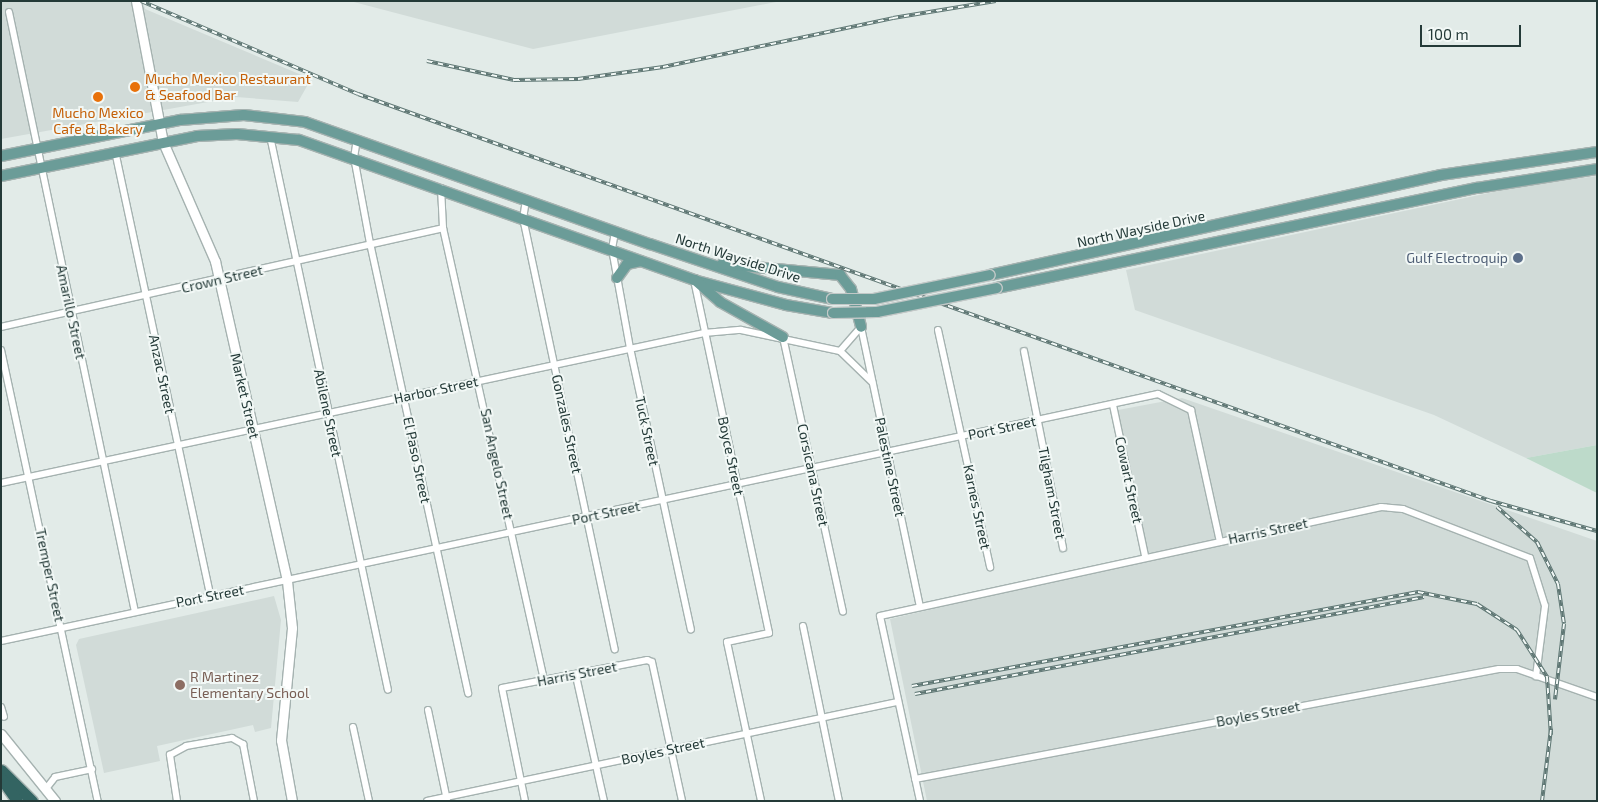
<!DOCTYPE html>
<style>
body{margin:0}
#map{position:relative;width:1598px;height:802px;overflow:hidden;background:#e2ebe8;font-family:"Exo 2",sans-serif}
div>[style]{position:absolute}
.built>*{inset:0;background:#d1dbd8}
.green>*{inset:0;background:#bddaca}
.roads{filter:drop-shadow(1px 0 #a5b2b0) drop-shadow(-1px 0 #a5b2b0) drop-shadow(0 1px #a5b2b0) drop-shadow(0 -1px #a5b2b0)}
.street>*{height:6px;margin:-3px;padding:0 3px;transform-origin:3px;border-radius:3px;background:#fff}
.secondary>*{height:9px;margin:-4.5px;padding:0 4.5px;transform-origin:4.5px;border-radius:4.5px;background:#fff}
.primary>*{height:10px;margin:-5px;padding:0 5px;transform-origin:5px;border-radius:5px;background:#6b9c98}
.highway>*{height:11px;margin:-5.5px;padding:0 5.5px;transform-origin:5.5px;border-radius:5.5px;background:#336462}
.rail>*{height:4px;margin-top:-2px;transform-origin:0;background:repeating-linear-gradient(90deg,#f2f8f6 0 5.5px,#5e7673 0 11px);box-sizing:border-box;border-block:1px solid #5e7673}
.bridges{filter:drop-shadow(1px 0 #c2c8c7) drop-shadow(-1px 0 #c2c8c7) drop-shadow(0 1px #c2c8c7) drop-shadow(0 -1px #c2c8c7)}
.primary-bridge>*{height:10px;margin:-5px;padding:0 5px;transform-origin:5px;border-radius:5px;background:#6b9c98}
.dots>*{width:14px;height:14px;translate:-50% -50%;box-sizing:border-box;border:2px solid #f2f8f6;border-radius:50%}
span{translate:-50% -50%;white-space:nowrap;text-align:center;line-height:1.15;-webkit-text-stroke:4px #f2f8f6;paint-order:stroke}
.food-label{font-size:14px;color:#c56008}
.left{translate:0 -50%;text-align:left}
.street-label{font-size:14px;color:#243a38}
.service-label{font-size:14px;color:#4e5e75}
.right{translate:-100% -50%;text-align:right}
.education-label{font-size:14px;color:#785e54}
.frame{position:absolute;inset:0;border:2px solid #243a38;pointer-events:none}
.scale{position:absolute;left:1420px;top:25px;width:101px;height:22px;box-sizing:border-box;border:2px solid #243a38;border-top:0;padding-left:6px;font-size:15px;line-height:18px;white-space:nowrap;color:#243a38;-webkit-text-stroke:4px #f2f8f6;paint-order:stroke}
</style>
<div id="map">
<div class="built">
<i style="clip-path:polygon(1px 1px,143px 1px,145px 9px,311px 79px,298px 102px,236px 97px,1px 139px)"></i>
<i style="clip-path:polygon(350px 1px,781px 1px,533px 49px)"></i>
<i style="clip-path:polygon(1597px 176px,1597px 445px,1526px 458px,1434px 415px,1135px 310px,1126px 270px,1526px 185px)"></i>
<i style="clip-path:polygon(1182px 398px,1597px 541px,1597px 801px,927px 801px,890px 619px,1149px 559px,1118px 410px)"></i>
<i style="clip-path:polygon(274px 596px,281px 620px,271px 728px,255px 732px,253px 725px,157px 746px,160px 761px,104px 773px,76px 645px,79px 639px)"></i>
</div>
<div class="green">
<i style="clip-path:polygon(1597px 445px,1597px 493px,1526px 458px)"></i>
</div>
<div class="roads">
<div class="street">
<i style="left:9px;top:12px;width:613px;rotate:78.14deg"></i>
<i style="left:270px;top:136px;width:566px;rotate:77.98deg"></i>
<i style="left:357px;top:139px;width:18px;rotate:99deg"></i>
<i style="left:354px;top:157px;width:87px;rotate:79.5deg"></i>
<i style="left:370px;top:243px;width:461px;rotate:77.7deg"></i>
<i style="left:115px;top:151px;width:456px;rotate:77.9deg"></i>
<i style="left:441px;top:188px;width:40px;rotate:87.1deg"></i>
<i style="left:443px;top:228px;width:464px;rotate:77.4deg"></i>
<i style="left:526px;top:200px;width:18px;rotate:99deg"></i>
<i style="left:523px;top:218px;width:441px;rotate:78deg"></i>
<i style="left:615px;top:232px;width:17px;rotate:100deg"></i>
<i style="left:612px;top:249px;width:101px;rotate:79.7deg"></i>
<i style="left:630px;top:348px;width:288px;rotate:77.8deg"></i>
<i style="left:694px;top:280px;width:361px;rotate:78deg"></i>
<i style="left:769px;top:633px;width:43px;rotate:167.9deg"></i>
<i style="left:727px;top:642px;width:163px;rotate:77.9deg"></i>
<i style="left:1px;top:327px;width:453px;rotate:-12.6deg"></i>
<i style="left:861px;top:327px;width:286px;rotate:78.1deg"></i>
<i style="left:938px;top:330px;width:243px;rotate:77.6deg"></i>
<i style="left:783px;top:337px;width:281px;rotate:77.7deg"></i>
<i style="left:1px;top:350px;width:461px;rotate:77.9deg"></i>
<i style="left:840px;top:351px;width:32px;rotate:-49deg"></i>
<i style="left:1024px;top:351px;width:201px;rotate:78.8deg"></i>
<i style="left:1113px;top:405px;width:154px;rotate:78deg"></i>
<i style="left:1px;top:483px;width:719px;rotate:-12.04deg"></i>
<i style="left:704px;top:333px;width:37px;rotate:-5deg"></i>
<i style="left:741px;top:330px;width:101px;rotate:12deg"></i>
<i style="left:840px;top:351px;width:45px;rotate:44.1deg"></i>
<i style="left:803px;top:626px;width:179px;rotate:78.4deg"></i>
<i style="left:1px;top:641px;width:1183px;rotate:-12.05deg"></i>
<i style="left:1158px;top:394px;width:37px;rotate:26deg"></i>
<i style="left:1191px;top:410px;width:135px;rotate:77.6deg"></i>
<i style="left:576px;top:676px;width:128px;rotate:77.4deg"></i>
<i style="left:1px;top:707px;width:10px;rotate:73deg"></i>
<i style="left:428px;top:710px;width:92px;rotate:78.1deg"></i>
<i style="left:353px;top:727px;width:76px;rotate:77.8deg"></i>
<i style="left:915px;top:779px;width:594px;rotate:-10.67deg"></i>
<i style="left:1499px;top:669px;width:18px"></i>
<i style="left:1517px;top:669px;width:85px;rotate:19.3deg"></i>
<i style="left:45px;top:790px;width:16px;rotate:-52deg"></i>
<i style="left:55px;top:777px;width:38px;rotate:-12deg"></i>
<i style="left:177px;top:801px;width:47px;rotate:-98.7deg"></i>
<i style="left:170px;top:755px;width:18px;rotate:-29deg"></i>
<i style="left:186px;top:746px;width:47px;rotate:-9.9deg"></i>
<i style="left:232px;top:738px;width:13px;rotate:29deg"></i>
<i style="left:243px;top:744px;width:58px;rotate:79.1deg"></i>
<i style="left:427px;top:801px;width:481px;rotate:-11.9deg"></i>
<i style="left:525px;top:801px;width:115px;rotate:-101.5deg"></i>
<i style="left:502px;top:688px;width:148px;rotate:-10.9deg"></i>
<i style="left:647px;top:660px;width:5px;rotate:22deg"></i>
<i style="left:652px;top:662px;width:142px;rotate:77.8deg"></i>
<i style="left:920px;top:801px;width:189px;rotate:-102.2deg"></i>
<i style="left:880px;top:616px;width:513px;rotate:-12.27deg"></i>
<i style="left:1381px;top:507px;width:22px;rotate:5deg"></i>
<i style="left:1403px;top:509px;width:136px;rotate:21.1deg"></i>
<i style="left:1530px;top:558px;width:50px;rotate:72.6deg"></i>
<i style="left:1545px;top:606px;width:71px;rotate:97.3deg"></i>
</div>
<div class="secondary">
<i style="left:136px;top:1px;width:144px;rotate:79.2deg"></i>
<i style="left:163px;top:142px;width:130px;rotate:66.4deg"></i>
<i style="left:215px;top:261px;width:328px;rotate:77.3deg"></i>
<i style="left:287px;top:581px;width:47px;rotate:83.9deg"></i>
<i style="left:292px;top:628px;width:113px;rotate:95.6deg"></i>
<i style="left:281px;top:740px;width:62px;rotate:79.8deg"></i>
<i style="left:1px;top:734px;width:86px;rotate:51.1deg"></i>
</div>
<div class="primary">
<i style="left:1px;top:156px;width:183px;rotate:-11.4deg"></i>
<i style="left:180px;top:120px;width:64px;rotate:-4.5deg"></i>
<i style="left:244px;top:115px;width:61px;rotate:6.5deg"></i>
<i style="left:305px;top:122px;width:366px;rotate:19.5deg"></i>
<i style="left:650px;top:244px;width:135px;rotate:18.6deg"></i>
<i style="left:778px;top:287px;width:55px;rotate:12.5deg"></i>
<i style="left:1px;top:176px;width:200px;rotate:-11.5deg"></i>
<i style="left:197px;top:136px;width:40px;rotate:-2.9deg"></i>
<i style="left:237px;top:134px;width:62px;rotate:5.5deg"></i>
<i style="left:299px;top:140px;width:419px;rotate:19.5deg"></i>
<i style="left:694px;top:280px;width:95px;rotate:15.2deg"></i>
<i style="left:786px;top:305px;width:48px;rotate:9.7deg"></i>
<i style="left:722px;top:264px;width:119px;rotate:5.3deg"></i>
<i style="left:840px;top:275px;width:18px;rotate:52deg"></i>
<i style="left:851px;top:289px;width:39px;rotate:75deg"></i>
<i style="left:990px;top:275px;width:462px;rotate:-12.5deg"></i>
<i style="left:1441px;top:175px;width:158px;rotate:-8.4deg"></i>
<i style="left:617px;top:278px;width:17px;rotate:-54deg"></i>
<i style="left:627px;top:264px;width:14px;rotate:-12deg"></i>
<i style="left:695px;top:280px;width:33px;rotate:41deg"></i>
<i style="left:720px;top:302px;width:72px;rotate:29.1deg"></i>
<i style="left:997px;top:288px;width:490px;rotate:-11.8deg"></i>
<i style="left:1477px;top:188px;width:121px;rotate:-9deg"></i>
</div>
<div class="highway">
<i style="left:1px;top:770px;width:44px;rotate:45deg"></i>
<i style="left:1px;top:778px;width:28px;rotate:55deg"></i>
</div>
</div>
<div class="rail">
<i style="left:141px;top:1px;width:236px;rotate:23.2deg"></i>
<i style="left:358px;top:94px;width:1204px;rotate:19.76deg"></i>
<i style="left:1491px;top:501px;width:110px;rotate:15.8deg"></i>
<i style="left:427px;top:61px;width:89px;rotate:12.3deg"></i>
<i style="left:514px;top:80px;width:64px;rotate:-0.9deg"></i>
<i style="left:578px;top:79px;width:86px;rotate:-8deg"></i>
<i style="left:663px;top:67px;width:235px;rotate:-12deg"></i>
<i style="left:893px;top:18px;width:104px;rotate:-9.4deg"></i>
<i style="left:1497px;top:507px;width:53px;rotate:41.2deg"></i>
<i style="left:1537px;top:542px;width:47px;rotate:63.4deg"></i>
<i style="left:1558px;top:584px;width:40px;rotate:81.5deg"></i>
<i style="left:1564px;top:624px;width:76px;rotate:96.8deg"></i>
<i style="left:912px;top:686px;width:515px;rotate:-10.52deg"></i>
<i style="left:1418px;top:592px;width:60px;rotate:11.5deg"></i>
<i style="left:1477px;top:604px;width:48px;rotate:33deg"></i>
<i style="left:1517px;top:630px;width:56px;rotate:57.4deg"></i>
<i style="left:1547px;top:677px;width:58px;rotate:86.1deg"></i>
<i style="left:915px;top:694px;width:518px;rotate:-10.79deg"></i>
<i style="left:1542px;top:801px;width:73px;rotate:-82.9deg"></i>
</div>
<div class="bridges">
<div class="primary-bridge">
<i style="left:832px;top:299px;width:42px"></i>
<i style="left:874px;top:299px;width:118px;rotate:-11.7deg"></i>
<i style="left:833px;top:313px;width:44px;rotate:-1.3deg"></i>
<i style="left:877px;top:312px;width:122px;rotate:-11.3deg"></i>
</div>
</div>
<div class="dots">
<i style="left:135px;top:87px;background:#e8710a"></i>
<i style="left:98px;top:97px;background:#e8710a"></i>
<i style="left:1518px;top:258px;background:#5c6f8a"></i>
<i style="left:180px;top:685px;background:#8d6e63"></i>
</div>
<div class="food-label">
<span class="left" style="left:145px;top:87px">Mucho Mexico Restaurant<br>&amp; Seafood Bar</span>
<span style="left:98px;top:121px">Mucho Mexico<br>Cafe &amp; Bakery</span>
</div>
<div class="street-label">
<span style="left:1141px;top:229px;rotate:-12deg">North Wayside Drive</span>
<span style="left:738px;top:258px;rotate:18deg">North Wayside Drive</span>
<span style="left:222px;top:279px;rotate:-13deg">Crown Street</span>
<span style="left:71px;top:312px;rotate:78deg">Amarillo Street</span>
<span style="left:162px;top:374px;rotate:78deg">Anzac Street</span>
<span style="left:436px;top:390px;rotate:-12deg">Harbor Street</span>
<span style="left:245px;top:396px;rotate:77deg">Market Street</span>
<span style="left:328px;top:413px;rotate:78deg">Abilene Street</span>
<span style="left:567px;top:424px;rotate:78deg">Gonzales Street</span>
<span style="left:1002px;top:428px;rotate:-12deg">Port Street</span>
<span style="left:647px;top:431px;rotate:78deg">Tuck Street</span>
<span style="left:731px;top:456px;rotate:78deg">Boyce Street</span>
<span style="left:417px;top:460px;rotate:78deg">El Paso Street</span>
<span style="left:497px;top:464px;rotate:78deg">San Angelo Street</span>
<span style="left:890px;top:467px;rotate:78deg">Palestine Street</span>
<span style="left:813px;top:475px;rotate:78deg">Corsicana Street</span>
<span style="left:1129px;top:480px;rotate:78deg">Cowart Street</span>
<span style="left:1052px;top:493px;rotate:79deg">Tilgham Street</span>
<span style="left:977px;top:507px;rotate:78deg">Karnes Street</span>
<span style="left:606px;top:513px;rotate:-12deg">Port Street</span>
<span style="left:1268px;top:531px;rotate:-12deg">Harris Street</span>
<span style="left:50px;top:575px;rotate:78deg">Tremper Street</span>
<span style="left:210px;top:596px;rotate:-11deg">Port Street</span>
<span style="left:577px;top:674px;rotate:-11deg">Harris Street</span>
<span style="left:1258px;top:714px;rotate:-11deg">Boyles Street</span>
<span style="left:663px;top:751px;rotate:-12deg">Boyles Street</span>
</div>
<div class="service-label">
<span class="right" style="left:1508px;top:258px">Gulf Electroquip</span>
</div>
<div class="education-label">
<span class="left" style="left:190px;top:685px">R Martinez<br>Elementary School</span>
</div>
<div class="frame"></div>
<div class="scale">100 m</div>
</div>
